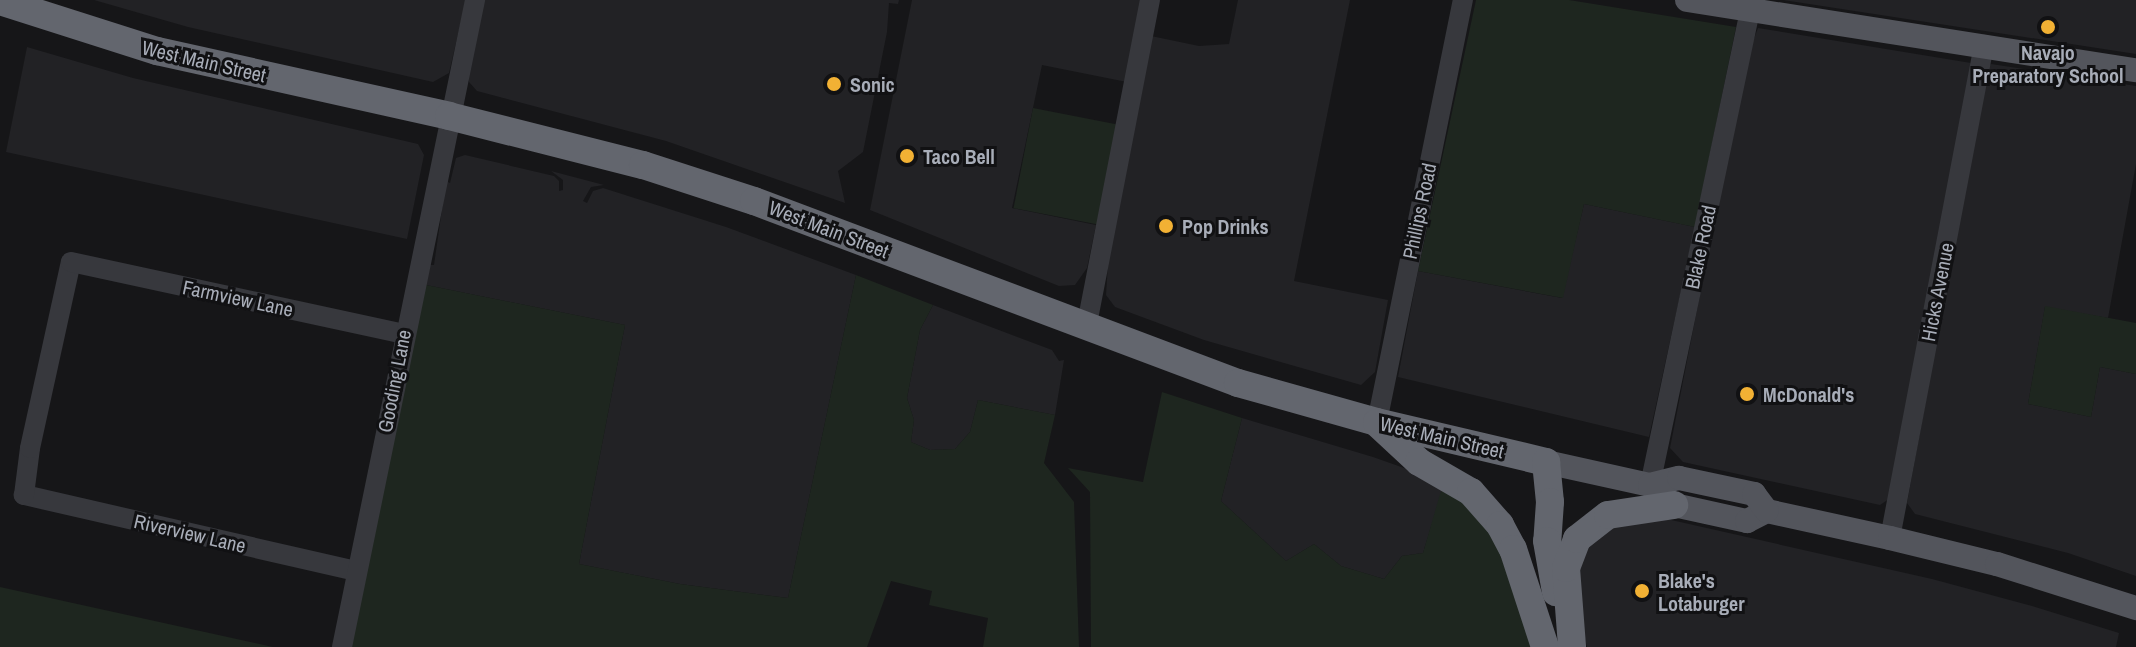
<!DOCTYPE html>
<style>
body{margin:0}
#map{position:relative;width:2136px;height:647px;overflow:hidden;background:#161618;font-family:"Archivo Narrow",sans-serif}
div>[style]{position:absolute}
.built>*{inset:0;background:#222225}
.green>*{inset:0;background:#1e261f;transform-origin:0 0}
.minor>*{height:20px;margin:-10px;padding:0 10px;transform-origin:10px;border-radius:10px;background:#37383d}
.major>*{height:24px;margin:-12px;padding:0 12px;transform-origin:12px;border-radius:12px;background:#53555c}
.highway>*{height:28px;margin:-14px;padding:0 14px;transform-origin:14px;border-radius:14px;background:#63666e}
.dots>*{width:22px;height:22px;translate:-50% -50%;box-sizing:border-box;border:4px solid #111113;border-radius:50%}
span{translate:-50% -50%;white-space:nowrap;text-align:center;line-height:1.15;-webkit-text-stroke:6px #111113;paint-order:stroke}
.poi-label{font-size:20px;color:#a8adb8;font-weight:700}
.left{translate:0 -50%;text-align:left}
.street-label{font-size:20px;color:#a8adb8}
</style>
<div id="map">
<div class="built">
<i style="clip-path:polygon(94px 0,466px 0,449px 73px,433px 82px,188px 27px)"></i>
<i style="clip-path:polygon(482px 0,899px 0,898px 4px,889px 3px,887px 32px,863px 152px,838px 171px,845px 203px,666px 141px,477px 91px,469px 82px,468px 73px)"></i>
<i style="clip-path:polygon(912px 0,1143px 0,1127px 82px,1042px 65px,1012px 208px,1096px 225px,1087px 268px,1075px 285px,1059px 286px,870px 210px)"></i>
<i style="clip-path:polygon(1238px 0,1350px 0,1294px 281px,1388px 300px,1375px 372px,1361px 385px,1204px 340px,1115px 307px,1106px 295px,1109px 247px,1151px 36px,1199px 46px,1229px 44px)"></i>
<i style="clip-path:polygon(1783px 0,2136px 0,2136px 54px)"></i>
<i style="clip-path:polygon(1758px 28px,1971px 63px,1889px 499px,1880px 505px,1683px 462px,1670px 448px,1746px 59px)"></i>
<i style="clip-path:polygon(27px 47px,133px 78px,418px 144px,424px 155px,407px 239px,6px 152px)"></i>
<i style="clip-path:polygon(1991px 64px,2136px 86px,2136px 164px,2108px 318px,2045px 307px,2028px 404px,2091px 417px,2100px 367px,2136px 374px,2136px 576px,2068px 553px,1915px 514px,1907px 503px,1987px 67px)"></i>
<i style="clip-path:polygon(465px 155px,554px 176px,559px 181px,559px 191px,563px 190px,563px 180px,551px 171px,604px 185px,591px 187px,583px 201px,587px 203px,593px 191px,603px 188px,726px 227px,856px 275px,788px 598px,680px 584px,579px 564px,625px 325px,426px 285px,430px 265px,434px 265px,446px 181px,450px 183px,456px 158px)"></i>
<i style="clip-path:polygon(1584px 204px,1695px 227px,1649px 437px,1398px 377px,1418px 271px,1562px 298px)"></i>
<i style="clip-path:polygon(933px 305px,1052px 350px,1059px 361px,1064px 360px,1055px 415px,978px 400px,970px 432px,955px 449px,930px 450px,911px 442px,914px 420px,907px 398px,920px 330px)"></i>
<i style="clip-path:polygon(1242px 418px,1373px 457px,1421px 474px,1443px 488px,1423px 553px,1402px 556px,1384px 579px,1341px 566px,1314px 544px,1286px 561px,1221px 501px)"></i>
<i style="clip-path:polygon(1658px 517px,1932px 579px,2032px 606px,2119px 633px,2116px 647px,1587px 647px,1571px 584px,1588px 534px)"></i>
</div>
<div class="green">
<i style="clip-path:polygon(1476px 0,1569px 0,1736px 27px,1695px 227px,1584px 204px,1563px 298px,1418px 271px)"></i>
<i style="left:1033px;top:108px;width:86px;height:102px;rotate:11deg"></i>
<i style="clip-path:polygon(856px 275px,933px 305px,920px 330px,907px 398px,914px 420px,911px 442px,930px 450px,955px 449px,970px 432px,978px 400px,1055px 415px,1044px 463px,1074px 502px,1079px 647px,983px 647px,988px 618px,929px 605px,932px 591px,891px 581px,867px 647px,349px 647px,426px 285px,625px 325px,579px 564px,680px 584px,788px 598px)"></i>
<i style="clip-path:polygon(2045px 306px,2136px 323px,2136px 374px,2100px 367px,2091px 417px,2028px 404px)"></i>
<i style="clip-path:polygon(1162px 392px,1242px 418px,1221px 501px,1286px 561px,1314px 544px,1341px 566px,1384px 579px,1402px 556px,1423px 553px,1440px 494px,1446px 485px,1491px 528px,1533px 647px,1091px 647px,1090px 492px,1068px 468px,1143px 482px)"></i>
<i style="clip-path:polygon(0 587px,273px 647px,0 647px)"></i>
</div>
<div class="minor">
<i style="left:1086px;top:329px;width:335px;rotate:-79deg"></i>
<i style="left:1377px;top:422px;width:431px;rotate:-78.5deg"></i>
<i style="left:1650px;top:485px;width:486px;rotate:-78.1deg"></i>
<i style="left:1890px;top:538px;width:502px;rotate:-79.21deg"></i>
<i style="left:356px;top:571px;width:341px;rotate:-167.1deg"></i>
<i style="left:24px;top:495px;width:47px;rotate:-82.7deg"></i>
<i style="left:30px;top:448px;width:190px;rotate:-77.6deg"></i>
<i style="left:71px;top:262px;width:341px;rotate:12.2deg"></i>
<i style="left:342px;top:647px;width:661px;rotate:-78.38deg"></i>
</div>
<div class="major">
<i style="left:1687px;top:0;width:454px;rotate:8.9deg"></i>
<i style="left:1546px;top:462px;width:107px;rotate:12.5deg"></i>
<i style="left:1650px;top:485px;width:31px;rotate:40deg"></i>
<i style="left:1674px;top:505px;width:75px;rotate:12.4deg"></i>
<i style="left:1747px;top:521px;width:22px;rotate:-27deg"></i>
<i style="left:1767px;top:511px;width:126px;rotate:12.4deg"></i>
<i style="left:1890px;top:538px;width:110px;rotate:13.7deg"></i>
<i style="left:1997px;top:564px;width:146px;rotate:17.6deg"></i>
<i style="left:1650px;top:485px;width:30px;rotate:-14deg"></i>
<i style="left:1679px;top:478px;width:77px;rotate:12deg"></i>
<i style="left:1754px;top:494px;width:21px;rotate:53deg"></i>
</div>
<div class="highway">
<i style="left:0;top:1px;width:165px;rotate:17.7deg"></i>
<i style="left:157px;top:51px;width:299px;rotate:12.5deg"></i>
<i style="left:449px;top:116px;width:200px;rotate:14.2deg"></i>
<i style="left:643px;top:165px;width:117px;rotate:18deg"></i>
<i style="left:754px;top:201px;width:517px;rotate:20.61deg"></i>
<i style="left:1238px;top:383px;width:144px;rotate:15.7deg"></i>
<i style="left:1377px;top:422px;width:174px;rotate:13.3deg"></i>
<i style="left:1377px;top:423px;width:57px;rotate:42.9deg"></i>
<i style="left:1419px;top:462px;width:60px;rotate:30deg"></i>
<i style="left:1471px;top:492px;width:44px;rotate:48.7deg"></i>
<i style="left:1500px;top:525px;width:27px;rotate:62deg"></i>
<i style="left:1513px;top:549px;width:103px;rotate:71.9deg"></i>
<i style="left:1546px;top:462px;width:40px;rotate:84.3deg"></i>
<i style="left:1550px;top:502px;width:39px;rotate:94deg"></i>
<i style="left:1547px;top:541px;width:52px;rotate:80deg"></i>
<i style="left:1572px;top:646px;width:78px;rotate:-94.4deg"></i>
<i style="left:1566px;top:568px;width:31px;rotate:-69deg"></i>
<i style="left:1577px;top:539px;width:39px;rotate:-38deg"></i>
<i style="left:1608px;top:515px;width:67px;rotate:-8.6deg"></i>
</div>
<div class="dots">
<i style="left:2048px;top:27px;background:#f2b134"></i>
<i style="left:834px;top:84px;background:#f2b134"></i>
<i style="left:907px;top:156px;background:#f2b134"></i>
<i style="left:1166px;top:226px;background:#f2b134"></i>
<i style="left:1747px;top:394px;background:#f2b134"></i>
<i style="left:1642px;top:591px;background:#f2b134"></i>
</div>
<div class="poi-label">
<span style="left:2048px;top:64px">Navajo<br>Preparatory School</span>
<span class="left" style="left:850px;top:84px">Sonic</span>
<span class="left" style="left:923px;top:156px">Taco Bell</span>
<span class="left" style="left:1182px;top:226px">Pop Drinks</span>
<span class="left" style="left:1763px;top:394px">McDonald's</span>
<span class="left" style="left:1658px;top:592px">Blake's<br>Lotaburger</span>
</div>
<div class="street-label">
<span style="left:204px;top:61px;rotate:13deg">West Main Street</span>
<span style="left:1419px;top:211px;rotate:-78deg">Phillips Road</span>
<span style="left:829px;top:229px;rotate:21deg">West Main Street</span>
<span style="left:1700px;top:247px;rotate:-78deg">Blake Road</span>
<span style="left:1937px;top:292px;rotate:-79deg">Hicks Avenue</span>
<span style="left:238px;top:298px;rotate:12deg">Farmview Lane</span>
<span style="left:394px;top:381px;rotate:-79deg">Gooding Lane</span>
<span style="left:1442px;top:437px;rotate:13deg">West Main Street</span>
<span style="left:190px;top:533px;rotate:13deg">Riverview Lane</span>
</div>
</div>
